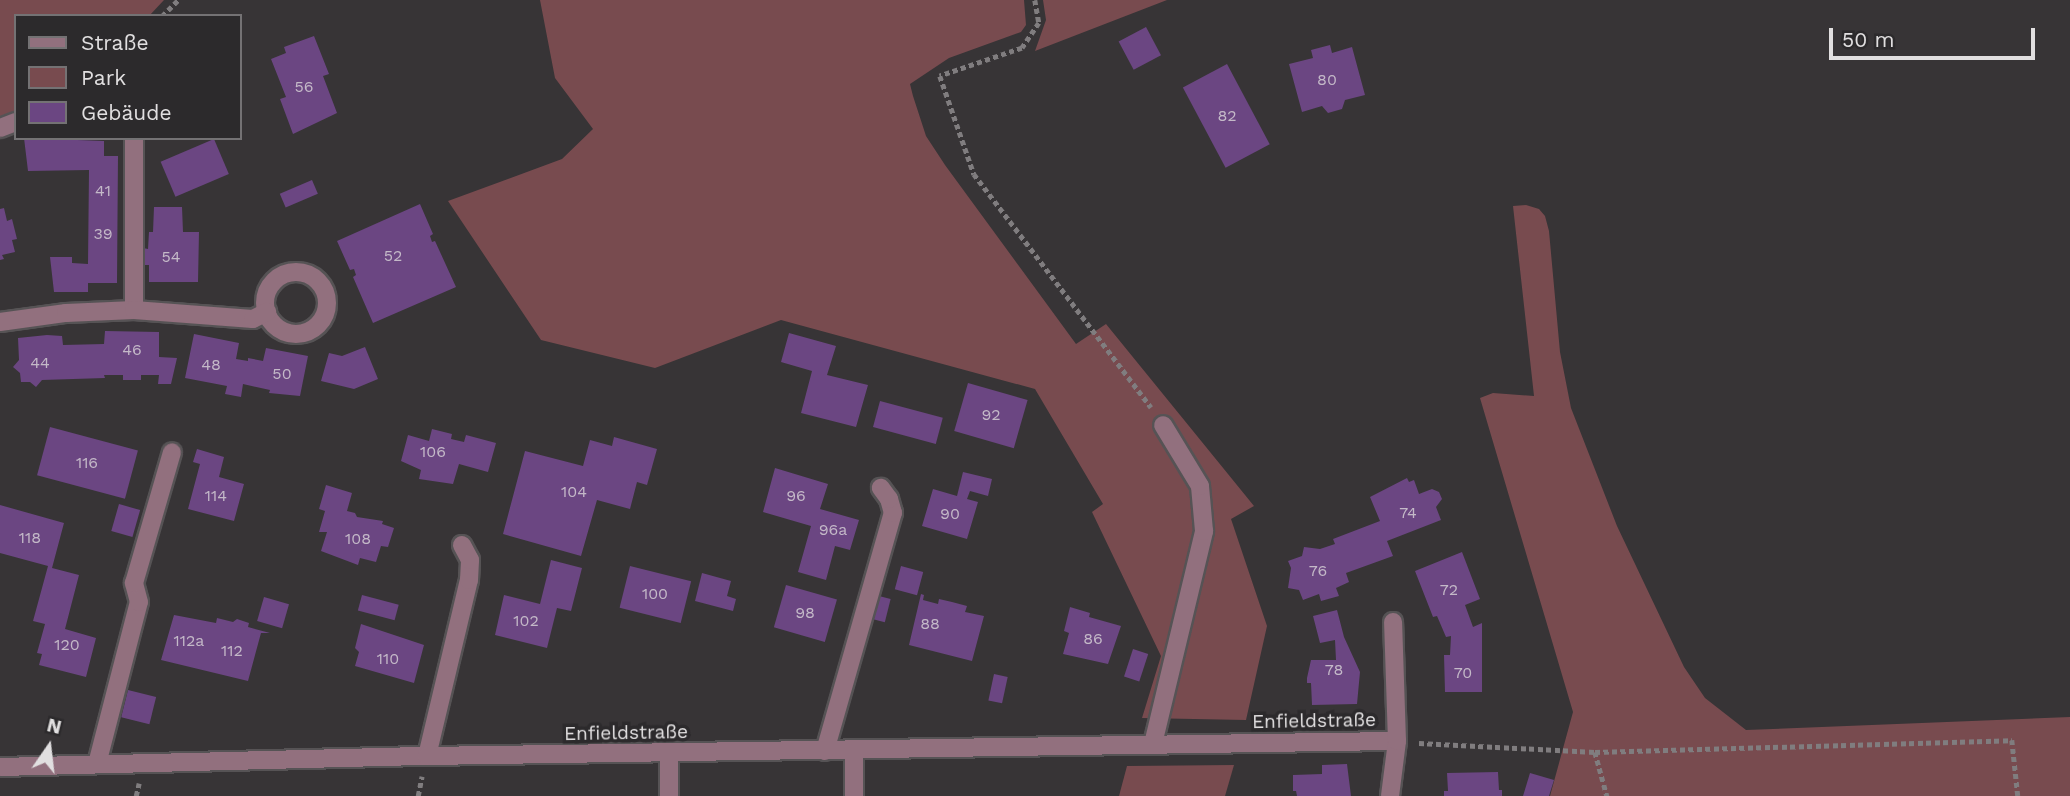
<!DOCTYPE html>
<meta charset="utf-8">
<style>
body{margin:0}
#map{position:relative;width:2070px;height:796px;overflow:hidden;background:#373436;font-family:"Work Sans",sans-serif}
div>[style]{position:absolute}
.green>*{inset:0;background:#784b4f}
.building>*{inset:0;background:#6b4682;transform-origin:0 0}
.path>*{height:4.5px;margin-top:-2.25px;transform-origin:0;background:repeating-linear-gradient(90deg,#807d7f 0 5px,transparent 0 8.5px)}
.roads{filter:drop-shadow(2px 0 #565355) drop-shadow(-2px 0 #565355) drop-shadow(0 2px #565355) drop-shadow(0 -2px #565355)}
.minor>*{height:18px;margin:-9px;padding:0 9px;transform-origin:9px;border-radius:9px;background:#92707e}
.minor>.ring{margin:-9px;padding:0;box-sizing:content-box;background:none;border:18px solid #92707e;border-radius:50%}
span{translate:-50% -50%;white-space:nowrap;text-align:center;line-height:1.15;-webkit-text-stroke:7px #2c2a2c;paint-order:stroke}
.number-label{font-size:16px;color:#c4b9c8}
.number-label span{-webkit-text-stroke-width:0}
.street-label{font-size:19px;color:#e1dfe0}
.legend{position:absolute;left:14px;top:14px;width:228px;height:126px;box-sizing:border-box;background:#2c2a2c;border:2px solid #747274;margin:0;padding:9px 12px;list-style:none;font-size:21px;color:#e1dfe0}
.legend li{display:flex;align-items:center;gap:14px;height:35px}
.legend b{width:35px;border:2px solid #747274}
.north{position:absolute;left:14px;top:712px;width:70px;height:70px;-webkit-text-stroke:5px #2c2a2c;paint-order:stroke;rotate:14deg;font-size:19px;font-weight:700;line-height:28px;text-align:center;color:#e1dfe0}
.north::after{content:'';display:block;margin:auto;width:24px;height:32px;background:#e1dfe0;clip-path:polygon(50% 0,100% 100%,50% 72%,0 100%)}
.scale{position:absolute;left:1829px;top:28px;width:206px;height:32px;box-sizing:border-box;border:4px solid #e1dfe0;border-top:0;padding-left:9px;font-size:21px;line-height:24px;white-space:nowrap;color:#e1dfe0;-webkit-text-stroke:5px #2c2a2c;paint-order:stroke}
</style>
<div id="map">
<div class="green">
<i style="clip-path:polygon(0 0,164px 0,149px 16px,16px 16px,16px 114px,0 121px)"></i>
<i style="clip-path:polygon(540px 0,1024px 0,1026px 25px,1021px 32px,949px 58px,910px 84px,913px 96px,926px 136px,945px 165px,1076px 344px,1106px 324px,1254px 506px,1231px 519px,1267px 626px,1246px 720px,1142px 718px,1161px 656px,1092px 512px,1103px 504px,1035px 389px,781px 320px,655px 368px,541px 340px,448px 201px,562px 159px,593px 129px,555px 78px)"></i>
<i style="clip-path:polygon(1043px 0,1167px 0,1035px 51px,1046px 20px)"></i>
<i style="clip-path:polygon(1526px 205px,1539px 209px,1545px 216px,1549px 231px,1560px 352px,1571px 408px,1617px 526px,1684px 667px,1705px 698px,1746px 730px,2070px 717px,2070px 796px,1550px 796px,1573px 712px,1480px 398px,1493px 393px,1534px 396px,1513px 206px)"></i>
<i style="clip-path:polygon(1234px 765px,1225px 796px,1119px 796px,1127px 766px)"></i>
</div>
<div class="building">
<i style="left:1146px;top:27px;width:32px;height:31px;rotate:62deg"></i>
<i style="clip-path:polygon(314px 36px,329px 74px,323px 76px,337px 113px,293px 134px,280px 99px,286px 97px,271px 59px,286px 53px,284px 47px)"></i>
<i style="clip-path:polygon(1330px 45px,1332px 53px,1352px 47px,1365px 95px,1345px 100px,1342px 109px,1328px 113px,1322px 106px,1302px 112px,1289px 64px,1313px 58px,1311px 50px)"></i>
<i style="left:1227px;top:64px;width:91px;height:50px;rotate:62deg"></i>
<i style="clip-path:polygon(24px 138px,104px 141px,104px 156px,118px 156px,117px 283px,88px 283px,88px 292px,54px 292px,50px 257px,72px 257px,72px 263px,88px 264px,89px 170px,28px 171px)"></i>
<i style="left:214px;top:139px;width:38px;height:58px;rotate:67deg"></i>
<i style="left:312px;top:180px;width:15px;height:35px;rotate:67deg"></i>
<i style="clip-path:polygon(420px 204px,433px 234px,430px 236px,432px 242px,435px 241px,456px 287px,373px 323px,353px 277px,356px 275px,354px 269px,350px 270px,337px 241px)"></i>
<i style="clip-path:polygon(154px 207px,182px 207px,183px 232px,199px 232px,198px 282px,149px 282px,149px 265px,143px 265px,143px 248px,148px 249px,149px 232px,153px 232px)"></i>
<i style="clip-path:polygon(4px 208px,7px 221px,12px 219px,17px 239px,12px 240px,15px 252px,2px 255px,4px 259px,0 260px,0 209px)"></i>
<i style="clip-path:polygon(105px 331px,159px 332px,159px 357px,177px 358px,171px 384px,158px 384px,159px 375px,141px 375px,141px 380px,123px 380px,123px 375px,104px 375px,105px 378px,42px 380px,36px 387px,30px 382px,21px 382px,20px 373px,13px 367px,19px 360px,18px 338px,47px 335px,62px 336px,63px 345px,104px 344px)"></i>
<i style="clip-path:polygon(789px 333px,836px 346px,827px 375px,868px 385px,856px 427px,801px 413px,812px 371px,781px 362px)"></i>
<i style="clip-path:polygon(194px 334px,239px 343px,236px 359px,248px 361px,248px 358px,263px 361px,266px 348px,308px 356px,300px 396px,269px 393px,270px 390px,243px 384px,241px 397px,225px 394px,227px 386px,185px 378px)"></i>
<i style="clip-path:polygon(365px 347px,378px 379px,354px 389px,321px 381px,329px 353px,342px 356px)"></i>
<i style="left:968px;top:383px;width:62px;height:50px;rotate:16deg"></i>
<i style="left:880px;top:401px;width:65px;height:27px;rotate:15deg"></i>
<i style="left:50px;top:427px;width:91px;height:50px;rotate:15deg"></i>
<i style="clip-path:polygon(432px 429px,452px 434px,451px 439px,464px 442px,466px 435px,496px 443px,488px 472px,459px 464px,453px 484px,419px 479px,421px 470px,401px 461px,408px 435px,429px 441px)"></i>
<i style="clip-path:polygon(614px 437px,657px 449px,647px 485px,637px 482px,630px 509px,597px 500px,581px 556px,503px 534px,525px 451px,583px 466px,590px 440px,612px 446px)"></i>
<i style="clip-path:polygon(197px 449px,224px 457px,219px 477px,244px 484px,234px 521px,188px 509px,200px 464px,193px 462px)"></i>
<i style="clip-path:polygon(775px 468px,828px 484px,820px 509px,859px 520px,850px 550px,835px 546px,826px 580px,798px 572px,811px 526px,763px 512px)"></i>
<i style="clip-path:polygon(963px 472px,992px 479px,988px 496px,970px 491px,967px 499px,978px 502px,967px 539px,922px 526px,933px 489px,957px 496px)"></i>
<i style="clip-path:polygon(1407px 478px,1409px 482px,1414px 480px,1419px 494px,1432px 489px,1439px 492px,1442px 499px,1436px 507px,1441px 520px,1387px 541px,1393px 556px,1346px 573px,1349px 582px,1336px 588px,1339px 596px,1321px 601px,1319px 594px,1303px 600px,1299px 590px,1288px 588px,1291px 568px,1288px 561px,1302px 556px,1304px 547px,1320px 549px,1335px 544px,1333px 539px,1380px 521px,1370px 497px)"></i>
<i style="clip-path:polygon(326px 485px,352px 493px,347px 511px,355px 513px,357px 517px,383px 521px,382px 524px,394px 528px,388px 547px,381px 546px,376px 562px,360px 558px,358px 565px,321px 551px,327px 532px,319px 532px,325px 511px,319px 509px)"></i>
<i style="left:119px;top:504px;width:22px;height:28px;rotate:16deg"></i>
<i style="clip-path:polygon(0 505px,64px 523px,52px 568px,79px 575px,65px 629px,96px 638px,86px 677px,39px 665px,42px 654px,37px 653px,45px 624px,33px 621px,48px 566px,0 553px)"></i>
<i style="clip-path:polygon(1462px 552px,1480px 599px,1465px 605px,1473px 627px,1482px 623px,1482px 692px,1445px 692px,1444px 655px,1450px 655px,1451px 636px,1446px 637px,1437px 616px,1433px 617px,1415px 571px)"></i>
<i style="clip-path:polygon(551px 560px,582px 568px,571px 611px,557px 608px,547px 648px,495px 635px,504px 595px,540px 604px)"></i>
<i style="left:630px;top:566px;width:63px;height:43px;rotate:14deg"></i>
<i style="left:901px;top:566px;width:23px;height:24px;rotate:15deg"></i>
<i style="clip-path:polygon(702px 573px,731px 581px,727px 596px,736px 599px,733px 611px,695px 601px)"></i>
<i style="left:786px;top:585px;width:53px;height:44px;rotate:16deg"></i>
<i style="clip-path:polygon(921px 594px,924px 595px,923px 600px,938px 604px,939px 599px,952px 602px,967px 606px,965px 612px,984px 616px,972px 661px,909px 645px)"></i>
<i style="left:362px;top:595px;width:38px;height:16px;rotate:15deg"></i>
<i style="left:879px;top:596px;width:12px;height:24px;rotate:14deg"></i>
<i style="left:264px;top:597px;width:26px;height:25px;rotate:16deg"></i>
<i style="clip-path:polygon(1070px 607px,1090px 613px,1089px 617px,1121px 626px,1108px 664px,1063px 654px,1069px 633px,1064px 631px)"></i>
<i style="clip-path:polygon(1337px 610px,1344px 637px,1360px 672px,1357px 704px,1312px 705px,1311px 683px,1307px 683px,1307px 678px,1311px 660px,1336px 660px,1335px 640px,1320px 643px,1313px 616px)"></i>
<i style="clip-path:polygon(174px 615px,216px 623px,217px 618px,233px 622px,237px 619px,249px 623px,248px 627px,270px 633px,261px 633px,248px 681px,161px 660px)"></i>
<i style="clip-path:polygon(361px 624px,424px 645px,414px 683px,355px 666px,359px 652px,355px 648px)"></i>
<i style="left:1133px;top:649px;width:16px;height:29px;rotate:18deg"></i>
<i style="left:994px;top:674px;width:14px;height:27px;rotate:12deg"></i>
<i style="left:128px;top:690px;width:29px;height:28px;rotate:14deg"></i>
<i style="clip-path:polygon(1347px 764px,1351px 796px,1297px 796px,1296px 791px,1293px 791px,1293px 775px,1322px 774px,1322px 765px)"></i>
<i style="clip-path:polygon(1498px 772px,1499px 790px,1502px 790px,1502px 796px,1444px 796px,1444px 791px,1448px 791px,1447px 773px)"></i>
<i style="clip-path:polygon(1530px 773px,1554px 780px,1549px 796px,1523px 796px)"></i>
</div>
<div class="path">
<i style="left:1035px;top:0;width:23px;rotate:80deg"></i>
<i style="left:1039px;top:23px;width:30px;rotate:124deg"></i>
<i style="left:1022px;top:48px;width:87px;rotate:161.1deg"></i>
<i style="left:940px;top:76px;width:104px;rotate:70.9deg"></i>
<i style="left:974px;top:174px;width:293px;rotate:52.8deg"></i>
<i style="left:162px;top:16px;width:23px;rotate:-45deg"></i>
<i style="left:1419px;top:743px;width:176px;rotate:2.9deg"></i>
<i style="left:1595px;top:752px;width:417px;rotate:-1.6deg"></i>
<i style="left:2012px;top:740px;width:56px;rotate:83.9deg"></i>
<i style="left:1595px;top:752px;width:46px;rotate:74.7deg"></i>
<i style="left:136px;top:796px;width:13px;rotate:-77deg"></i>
<i style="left:418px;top:796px;width:20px;rotate:-79deg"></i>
</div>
<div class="roads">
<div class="minor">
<i style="left:0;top:128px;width:17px;rotate:-21deg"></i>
<i style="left:134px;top:138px;width:172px;rotate:90deg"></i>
<i class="ring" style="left:265px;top:272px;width:44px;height:44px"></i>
<i style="left:0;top:322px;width:67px;rotate:-7.8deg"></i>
<i style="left:66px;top:313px;width:68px;rotate:-2.5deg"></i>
<i style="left:134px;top:310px;width:119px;rotate:4.3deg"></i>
<i style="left:253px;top:319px;width:16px;rotate:-27deg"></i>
<i style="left:1153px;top:744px;width:219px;rotate:-76.5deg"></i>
<i style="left:1204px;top:531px;width:45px;rotate:-95.1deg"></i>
<i style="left:1200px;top:486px;width:71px;rotate:-121.2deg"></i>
<i style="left:825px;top:751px;width:248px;rotate:-74.1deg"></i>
<i style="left:893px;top:513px;width:15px;rotate:-106deg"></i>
<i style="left:889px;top:499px;width:14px;rotate:-126deg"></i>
<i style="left:427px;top:756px;width:181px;rotate:-76.6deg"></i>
<i style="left:469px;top:580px;width:20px;rotate:-87deg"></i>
<i style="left:470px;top:560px;width:17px;rotate:-118deg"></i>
<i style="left:97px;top:764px;width:167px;rotate:-75.5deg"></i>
<i style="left:139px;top:602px;width:20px;rotate:-105deg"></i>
<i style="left:134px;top:583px;width:136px;rotate:-73.8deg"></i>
<i style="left:0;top:767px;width:427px;rotate:-1.5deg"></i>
<i style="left:427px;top:756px;width:970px;rotate:-0.89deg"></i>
<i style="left:669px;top:796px;width:43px;rotate:-90deg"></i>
<i style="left:854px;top:796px;width:45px;rotate:-90deg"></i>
<i style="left:1390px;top:796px;width:55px;rotate:-82.7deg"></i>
<i style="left:1397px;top:741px;width:119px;rotate:-91.9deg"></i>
</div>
</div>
<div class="number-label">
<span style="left:1327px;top:80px">80</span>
<span style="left:304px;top:87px">56</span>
<span style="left:1227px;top:116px">82</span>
<span style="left:103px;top:191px">41</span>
<span style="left:103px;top:234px">39</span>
<span style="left:393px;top:256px">52</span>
<span style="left:171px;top:257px">54</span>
<span style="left:132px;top:350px">46</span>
<span style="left:40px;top:363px">44</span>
<span style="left:211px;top:365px">48</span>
<span style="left:282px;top:374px">50</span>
<span style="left:991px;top:415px">92</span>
<span style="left:433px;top:452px">106</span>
<span style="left:87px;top:463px">116</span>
<span style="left:574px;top:492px">104</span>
<span style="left:216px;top:496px">114</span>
<span style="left:796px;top:496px">96</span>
<span style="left:1408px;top:513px">74</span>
<span style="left:950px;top:514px">90</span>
<span style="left:833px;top:530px">96a</span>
<span style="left:30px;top:538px">118</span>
<span style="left:358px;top:539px">108</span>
<span style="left:1318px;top:571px">76</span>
<span style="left:1449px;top:590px">72</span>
<span style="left:655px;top:594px">100</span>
<span style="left:805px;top:613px">98</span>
<span style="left:526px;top:621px">102</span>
<span style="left:930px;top:624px">88</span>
<span style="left:1093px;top:639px">86</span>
<span style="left:189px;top:641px">112a</span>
<span style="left:67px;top:645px">120</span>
<span style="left:232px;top:651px">112</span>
<span style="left:388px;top:659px">110</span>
<span style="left:1334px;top:670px">78</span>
<span style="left:1463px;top:673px">70</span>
</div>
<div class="street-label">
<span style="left:1314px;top:721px;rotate:-1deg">Enfieldstraße</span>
<span style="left:626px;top:733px;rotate:-1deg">Enfieldstraße</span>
</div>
<ul class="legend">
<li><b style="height:9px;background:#92707e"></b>Straße</li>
<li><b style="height:19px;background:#784b4f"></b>Park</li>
<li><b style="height:19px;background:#6b4682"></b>Gebäude</li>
</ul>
<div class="north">N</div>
<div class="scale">50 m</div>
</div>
